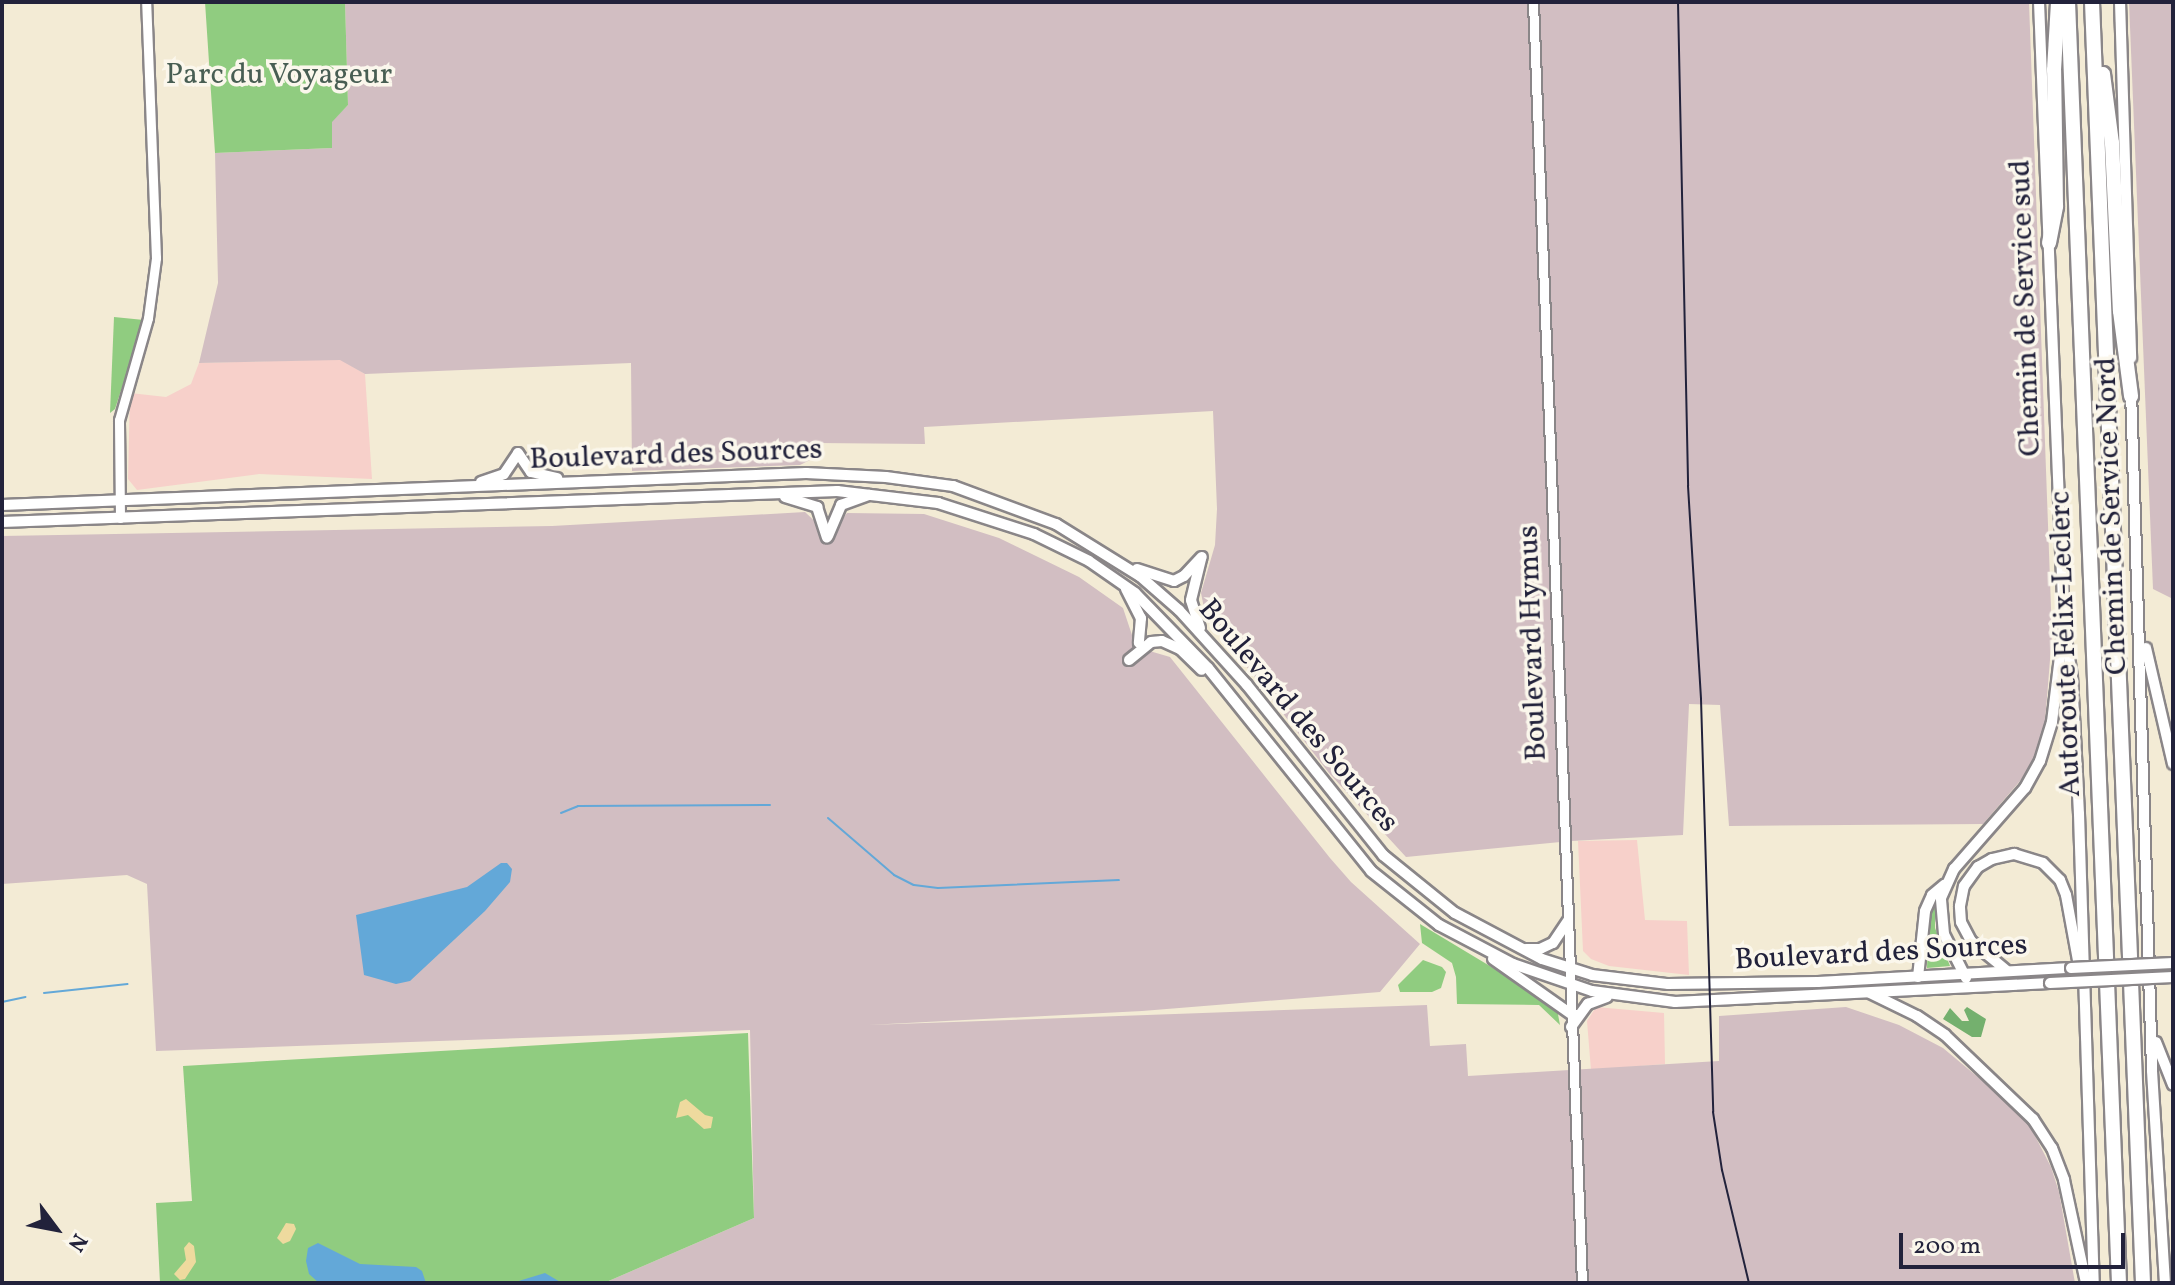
<!DOCTYPE html>
<meta charset="utf-8">
<style>
body{margin:0}
#map{position:relative;width:2175px;height:1285px;overflow:hidden;background:#f3ebd5;font-family:Vollkorn,serif}
div>[style]{position:absolute}
.built>*{inset:0;background:#f7d0ca}
.industrial>*{inset:0;background:#d2bec2}
.green>*{inset:0;background:#90cc80}
.forest>*{inset:0;background:#74b06e}
.sand>*{inset:0;background:#eeda9e}
.water>*{inset:0;background:#63a8d8}
.stream>*{height:2px;margin:-1px;padding:0 1px;transform-origin:1px;border-radius:1px;background:#63a8d8}
.roads{filter:drop-shadow(2px 0 #8a8688) drop-shadow(-2px 0 #8a8688) drop-shadow(0 2px #8a8688) drop-shadow(0 -2px #8a8688)}
.tertiary>*{height:9px;margin:-4.5px;padding:0 4.5px;transform-origin:4.5px;border-radius:4.5px;background:#fff}
.secondary>*{height:10px;margin:-5px;padding:0 5px;transform-origin:5px;border-radius:5px;background:#fff}
.motorway>*{height:14px;margin:-7px;padding:0 7px;transform-origin:7px;border-radius:7px;background:#fff}
.tram>*{height:2px;margin:-1px;padding:0 1px;transform-origin:1px;border-radius:1px;background:#22223b}
.bridges{filter:drop-shadow(2px 0 #8a8688) drop-shadow(-2px 0 #8a8688) drop-shadow(0 2px #8a8688) drop-shadow(0 -2px #8a8688)}
.secondary-bridge>*{height:10px;margin:-5px;padding:0 5px;transform-origin:5px;border-radius:5px;background:#fff}
span{translate:-50% -50%;white-space:nowrap;text-align:center;line-height:1.15;-webkit-text-stroke:7px #fbf7ec;paint-order:stroke}
.park-label{font-size:30px;color:#485e53}
.street-label{font-size:30px;color:#22223b}
.frame{position:absolute;inset:0;border:4px solid #22223b;pointer-events:none}
.north{position:absolute;left:16px;top:1189px;width:80px;height:80px;-webkit-text-stroke:6px #fbf7ec;paint-order:stroke;rotate:122deg;font-size:22px;font-weight:700;line-height:32px;text-align:center;color:#22223b}
.north::after{content:'';display:block;margin:auto;width:28px;height:36px;background:#22223b;clip-path:polygon(50% 0,100% 100%,50% 72%,0 100%)}
.scale{position:absolute;left:1899px;top:1233px;width:226px;height:36px;box-sizing:border-box;border:4px solid #22223b;border-top:0;padding-left:10px;font-size:24px;line-height:28px;white-space:nowrap;color:#22223b;-webkit-text-stroke:6px #fbf7ec;paint-order:stroke}
</style>
<div id="map">
<div class="built">
<i style="clip-path:polygon(340px 359px,365px 374px,372px 479px,259px 474px,137px 490px,128px 479px,130px 393px,166px 397px,191px 384px,199px 363px)"></i>
<i style="clip-path:polygon(1637px 840px,1645px 920px,1687px 921px,1689px 975px,1609px 966px,1591px 959px,1583px 951px,1578px 841px)"></i>
<i style="clip-path:polygon(1596px 1007px,1664px 1013px,1665px 1064px,1591px 1070px,1587px 1021px)"></i>
</div>
<div class="industrial">
<i style="clip-path:polygon(345px 2px,2029px 2px,2052px 635px,2045px 722px,2036px 753px,2026px 774px,1983px 824px,1729px 826px,1720px 705px,1689px 704px,1683px 835px,1571px 841px,1406px 857px,1329px 773px,1205px 613px,1201px 593px,1215px 545px,1217px 509px,1213px 411px,924px 427px,925px 444px,818px 443px,812px 459px,800px 465px,632px 471px,631px 363px,365px 374px,340px 360px,199px 363px,218px 283px,215px 153px,332px 148px,331px 122px,348px 105px)"></i>
<i style="clip-path:polygon(2129px 2px,2173px 2px,2173px 599px,2153px 589px)"></i>
<i style="clip-path:polygon(805px 512px,825px 531px,833px 531px,847px 513px,924px 514px,999px 538px,1079px 577px,1123px 608px,1136px 647px,1170px 657px,1330px 858px,1351px 882px,1420px 944px,1380px 992px,1142px 1011px,868px 1025px,1427px 1005px,1430px 1046px,1466px 1044px,1468px 1076px,1719px 1061px,1719px 1016px,1846px 1007px,1899px 1025px,1943px 1048px,2009px 1103px,2031px 1128px,2051px 1167px,2059px 1192px,2075px 1283px,604px 1283px,754px 1218px,750px 1030px,156px 1051px,147px 884px,127px 875px,2px 884px,2px 536px,552px 526px)"></i>
</div>
<div class="green">
<i style="clip-path:polygon(205px 2px,345px 2px,348px 105px,332px 122px,332px 148px,215px 153px)"></i>
<i style="clip-path:polygon(114px 317px,144px 320px,115px 409px,110px 413px)"></i>
<i style="clip-path:polygon(1935px 900px,1935px 928px,1950px 966px,1927px 968px,1929px 914px)"></i>
<i style="clip-path:polygon(1420px 924px,1543px 998px,1557px 1009px,1560px 1025px,1539px 1005px,1457px 1004px,1456px 977px,1452px 963px,1422px 943px)"></i>
<i style="clip-path:polygon(1423px 960px,1442px 967px,1446px 972px,1441px 988px,1432px 992px,1400px 992px,1398px 985px)"></i>
<i style="clip-path:polygon(748px 1033px,754px 1218px,604px 1283px,160px 1283px,156px 1203px,192px 1201px,183px 1066px)"></i>
</div>
<div class="forest">
<i style="clip-path:polygon(1967px 1007px,1986px 1019px,1981px 1037px,1972px 1037px,1943px 1019px,1950px 1008px,1962px 1021px,1969px 1021px,1964px 1010px)"></i>
</div>
<div class="sand">
<i style="clip-path:polygon(686px 1099px,705px 1115px,713px 1117px,711px 1128px,704px 1129px,688px 1115px,676px 1118px,680px 1102px)"></i>
<i style="clip-path:polygon(286px 1223px,294px 1224px,296px 1229px,290px 1241px,283px 1244px,277px 1238px)"></i>
<i style="clip-path:polygon(189px 1242px,194px 1246px,196px 1262px,185px 1279px,180px 1280px,174px 1274px,186px 1260px,184px 1248px)"></i>
</div>
<div class="water">
<i style="clip-path:polygon(501px 863px,507px 863px,512px 869px,510px 882px,485px 911px,410px 981px,396px 984px,364px 975px,356px 915px,467px 887px)"></i>
<i style="clip-path:polygon(318px 1243px,360px 1264px,416px 1267px,422px 1271px,426px 1283px,319px 1283px,309px 1274px,306px 1261px,308px 1248px)"></i>
<i style="clip-path:polygon(545px 1273px,562px 1283px,512px 1283px)"></i>
</div>
<div class="stream">
<i style="left:561px;top:813px;width:18px;rotate:-22deg"></i>
<i style="left:578px;top:806px;width:192px;rotate:-0.3deg"></i>
<i style="left:828px;top:818px;width:87px;rotate:40.8deg"></i>
<i style="left:894px;top:875px;width:22px;rotate:27deg"></i>
<i style="left:914px;top:885px;width:24px;rotate:7deg"></i>
<i style="left:938px;top:888px;width:181px;rotate:-2.5deg"></i>
<i style="left:44px;top:993px;width:84px;rotate:-6.1deg"></i>
<i style="left:2px;top:1002px;width:24px;rotate:-12deg"></i>
</div>
<div class="roads">
<div class="tertiary">
<i style="left:1533px;top:2px;width:1282px;rotate:87.81deg"></i>
<i style="left:120px;top:518px;width:98px;rotate:-90.6deg"></i>
<i style="left:119px;top:420px;width:106px;rotate:-74.1deg"></i>
<i style="left:148px;top:318px;width:61px;rotate:-82.4deg"></i>
<i style="left:156px;top:258px;width:256px;rotate:-92.2deg"></i>
</div>
<div class="secondary">
<i style="left:2039px;top:2px;width:625px;rotate:87.71deg"></i>
<i style="left:2064px;top:626px;width:51px;rotate:80.9deg"></i>
<i style="left:2072px;top:676px;width:138px;rotate:87.1deg"></i>
<i style="left:2079px;top:814px;width:469px;rotate:88.2deg"></i>
<i style="left:2120px;top:2px;width:356px;rotate:88.2deg"></i>
<i style="left:2131px;top:390px;width:681px;rotate:88.23deg"></i>
<i style="left:2152px;top:1071px;width:212px;rotate:86.5deg"></i>
<i style="left:518px;top:453px;width:23px;rotate:56deg"></i>
<i style="left:531px;top:472px;width:27px;rotate:13deg"></i>
<i style="left:481px;top:482px;width:24px;rotate:-19deg"></i>
<i style="left:504px;top:474px;width:25px;rotate:-56deg"></i>
<i style="left:785px;top:497px;width:34px;rotate:17deg"></i>
<i style="left:817px;top:507px;width:32px;rotate:72deg"></i>
<i style="left:2px;top:505px;width:805px;rotate:-2.28deg"></i>
<i style="left:806px;top:473px;width:80px;rotate:2.9deg"></i>
<i style="left:886px;top:477px;width:68px;rotate:7.7deg"></i>
<i style="left:953px;top:486px;width:110px;rotate:20.3deg"></i>
<i style="left:1056px;top:524px;width:99px;rotate:31.8deg"></i>
<i style="left:1140px;top:576px;width:52px;rotate:41.1deg"></i>
<i style="left:1179px;top:610px;width:101px;rotate:47.8deg"></i>
<i style="left:1247px;top:685px;width:218px;rotate:51.3deg"></i>
<i style="left:1383px;top:855px;width:92px;rotate:38.9deg"></i>
<i style="left:1455px;top:913px;width:98px;rotate:27.9deg"></i>
<i style="left:1542px;top:959px;width:52px;rotate:17.7deg"></i>
<i style="left:1592px;top:975px;width:77px;rotate:6.8deg"></i>
<i style="left:1668px;top:984px;width:150px;rotate:-0.8deg"></i>
<i style="left:1818px;top:982px;width:253px;rotate:-3.2deg"></i>
<i style="left:2px;top:522px;width:836px;rotate:-2.13deg"></i>
<i style="left:837px;top:491px;width:102px;rotate:6.8deg"></i>
<i style="left:938px;top:503px;width:101px;rotate:17.9deg"></i>
<i style="left:1034px;top:534px;width:61px;rotate:26.1deg"></i>
<i style="left:1089px;top:561px;width:56px;rotate:34.8deg"></i>
<i style="left:1135px;top:593px;width:105px;rotate:45.8deg"></i>
<i style="left:1208px;top:668px;width:260px;rotate:51.2deg"></i>
<i style="left:1371px;top:871px;width:87px;rotate:38.5deg"></i>
<i style="left:1439px;top:925px;width:84px;rotate:27.8deg"></i>
<i style="left:1513px;top:964px;width:83px;rotate:18.9deg"></i>
<i style="left:1592px;top:991px;width:84px;rotate:7.5deg"></i>
<i style="left:1675px;top:1002px;width:375px;rotate:-2.9deg"></i>
<i style="left:828px;top:536px;width:34px;rotate:-67deg"></i>
<i style="left:841px;top:505px;width:30px;rotate:-20deg"></i>
<i style="left:1137px;top:569px;width:39px;rotate:18deg"></i>
<i style="left:1174px;top:581px;width:11px;rotate:-27deg"></i>
<i style="left:1184px;top:576px;width:26px;rotate:-47deg"></i>
<i style="left:1126px;top:589px;width:33px;rotate:63deg"></i>
<i style="left:1141px;top:618px;width:25px;rotate:95deg"></i>
<i style="left:1200px;top:628px;width:29px;rotate:-108deg"></i>
<i style="left:1191px;top:600px;width:42px;rotate:-76.3deg"></i>
<i style="left:2146px;top:648px;width:119px;rotate:76.9deg"></i>
<i style="left:1129px;top:660px;width:28px;rotate:-39deg"></i>
<i style="left:1151px;top:642px;width:11px;rotate:-5deg"></i>
<i style="left:1162px;top:641px;width:20px;rotate:24deg"></i>
<i style="left:1180px;top:649px;width:30px;rotate:44deg"></i>
<i style="left:1526px;top:949px;width:14px"></i>
<i style="left:1540px;top:949px;width:14px;rotate:-25deg"></i>
<i style="left:1553px;top:943px;width:27px;rotate:-56deg"></i>
<i style="left:1493px;top:959px;width:95px;rotate:35.2deg"></i>
<i style="left:2006px;top:970px;width:45px;rotate:-140.4deg"></i>
<i style="left:1971px;top:941px;width:21px;rotate:-118deg"></i>
<i style="left:1961px;top:922px;width:16px;rotate:-94deg"></i>
<i style="left:1960px;top:906px;width:20px;rotate:-79deg"></i>
<i style="left:1964px;top:886px;width:24px;rotate:-54deg"></i>
<i style="left:1978px;top:867px;width:16px;rotate:-30deg"></i>
<i style="left:1992px;top:859px;width:23px;rotate:-13deg"></i>
<i style="left:2014px;top:854px;width:30px;rotate:17deg"></i>
<i style="left:2043px;top:863px;width:24px;rotate:45deg"></i>
<i style="left:2060px;top:880px;width:16px;rotate:68deg"></i>
<i style="left:2066px;top:895px;width:72px;rotate:79.6deg"></i>
<i style="left:1918px;top:977px;width:66px;rotate:-83.9deg"></i>
<i style="left:1925px;top:911px;width:17px;rotate:-66deg"></i>
<i style="left:1932px;top:895px;width:16px;rotate:-40deg"></i>
<i style="left:1966px;top:978px;width:49px;rotate:-116.6deg"></i>
<i style="left:1944px;top:934px;width:36px;rotate:-95deg"></i>
<i style="left:1941px;top:898px;width:32px;rotate:-66deg"></i>
<i style="left:1954px;top:869px;width:108px;rotate:-48.8deg"></i>
<i style="left:2025px;top:788px;width:31px;rotate:-61deg"></i>
<i style="left:2040px;top:761px;width:41px;rotate:-72.9deg"></i>
<i style="left:2052px;top:722px;width:83px;rotate:-83deg"></i>
<i style="left:1870px;top:993px;width:52px;rotate:26.1deg"></i>
<i style="left:1917px;top:1016px;width:34px;rotate:34deg"></i>
<i style="left:1945px;top:1035px;width:122px;rotate:43.7deg"></i>
<i style="left:2033px;top:1119px;width:35px;rotate:57deg"></i>
<i style="left:2052px;top:1148px;width:34px;rotate:69deg"></i>
<i style="left:2064px;top:1180px;width:105px;rotate:77.9deg"></i>
<i style="left:1571px;top:1027px;width:29px;rotate:-54deg"></i>
<i style="left:1588px;top:1004px;width:20px;rotate:-20deg"></i>
<i style="left:2156px;top:1042px;width:46px;rotate:68.4deg"></i>
</div>
<div class="motorway">
<i style="left:2068px;top:2px;width:1282px;rotate:87.72deg"></i>
<i style="left:2092px;top:2px;width:1282px;rotate:87.72deg"></i>
<i style="left:2103px;top:74px;width:70px;rotate:82.6deg"></i>
<i style="left:2112px;top:143px;width:168px;rotate:87.3deg"></i>
<i style="left:2120px;top:311px;width:86px;rotate:82.6deg"></i>
<i style="left:2049px;top:243px;width:38px;rotate:-79deg"></i>
<i style="left:2056px;top:206px;width:136px;rotate:-90.8deg"></i>
<i style="left:2054px;top:70px;width:68px;rotate:-86.6deg"></i>
</div>
</div>
<div class="tram">
<i style="left:1678px;top:2px;width:484px;rotate:88.8deg"></i>
<i style="left:1688px;top:486px;width:213px;rotate:86.5deg"></i>
<i style="left:1701px;top:699px;width:413px;rotate:88.3deg"></i>
<i style="left:1713px;top:1112px;width:59px;rotate:81.2deg"></i>
<i style="left:1722px;top:1170px;width:116px;rotate:76.6deg"></i>
</div>
<div class="bridges">
<div class="secondary-bridge">
<i style="left:2071px;top:968px;width:102px;rotate:-2.8deg"></i>
<i style="left:2050px;top:983px;width:123px;rotate:-2.8deg"></i>
</div>
</div>
<div class="park-label">
<span style="left:279px;top:75px">Parc du Voyageur</span>
</div>
<div class="street-label">
<span style="left:2026px;top:308px;rotate:-92deg">Chemin de Service sud</span>
<span style="left:676px;top:455px;rotate:-2deg">Boulevard des Sources</span>
<span style="left:2112px;top:516px;rotate:-92deg">Chemin de Service Nord</span>
<span style="left:1533px;top:643px;rotate:-92deg">Boulevard Hymus</span>
<span style="left:2066px;top:644px;rotate:-92deg">Autoroute Félix-Leclerc</span>
<span style="left:1298px;top:716px;rotate:50deg">Boulevard des Sources</span>
<span style="left:1881px;top:953px;rotate:-3deg">Boulevard des Sources</span>
</div>
<div class="frame"></div>
<div class="north">N</div>
<div class="scale">200 m</div>
</div>
